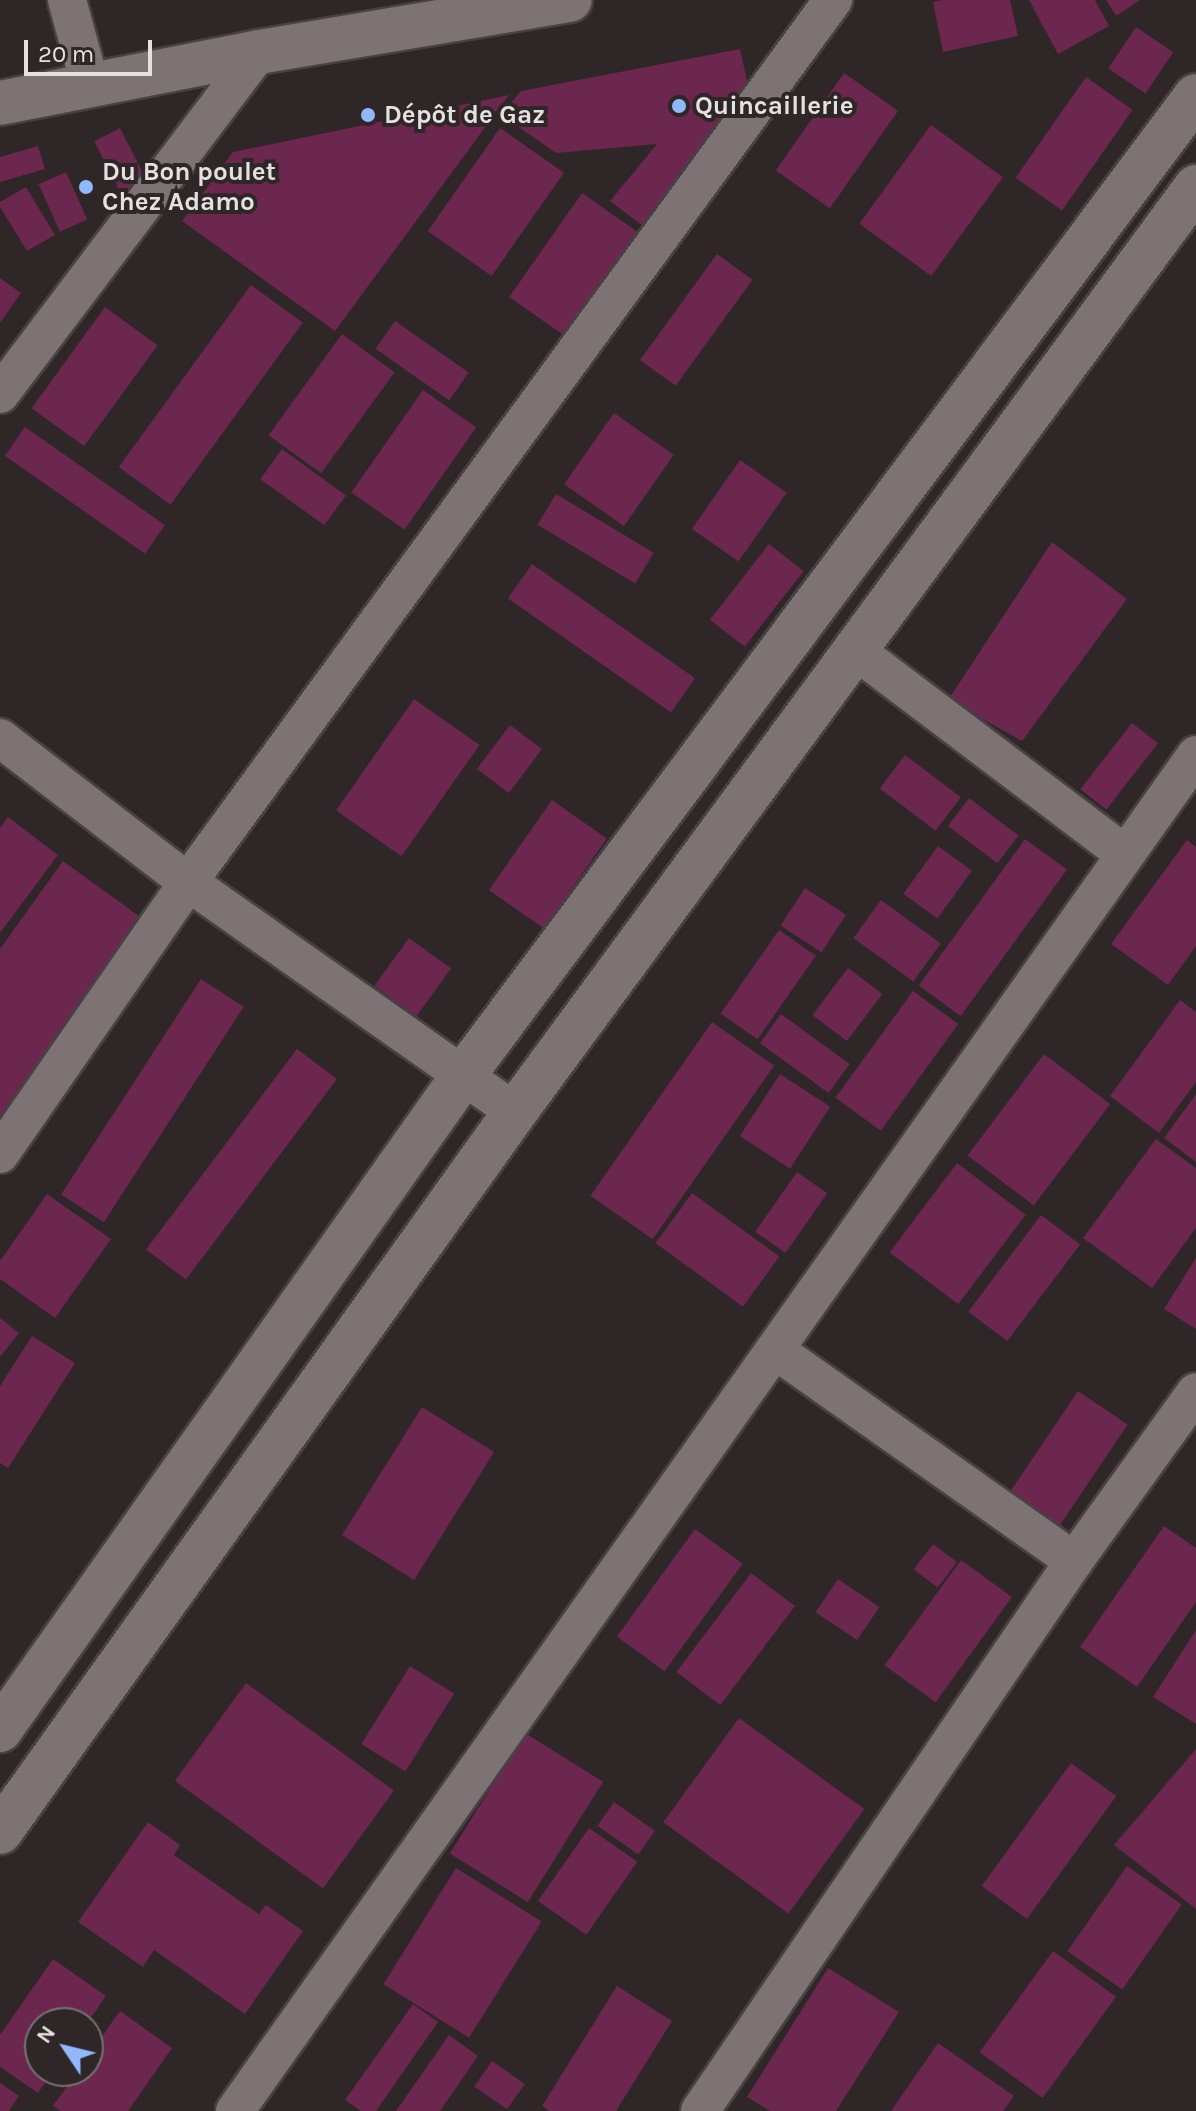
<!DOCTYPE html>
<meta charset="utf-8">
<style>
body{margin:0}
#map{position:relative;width:1196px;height:2111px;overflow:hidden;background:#2e2627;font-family:Karla,sans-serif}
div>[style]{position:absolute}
.building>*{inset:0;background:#6b274d;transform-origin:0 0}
.roads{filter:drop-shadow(2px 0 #484142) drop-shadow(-2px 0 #484142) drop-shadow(0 2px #484142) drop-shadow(0 -2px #484142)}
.street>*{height:38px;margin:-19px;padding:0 19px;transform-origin:19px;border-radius:19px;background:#7d7374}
.secondary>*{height:44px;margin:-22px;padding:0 22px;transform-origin:22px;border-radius:22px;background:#7d7374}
.dots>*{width:22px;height:22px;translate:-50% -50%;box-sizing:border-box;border:4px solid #2e2627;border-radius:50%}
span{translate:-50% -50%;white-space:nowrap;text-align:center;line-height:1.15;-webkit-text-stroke:8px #2e2627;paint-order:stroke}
.poi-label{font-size:26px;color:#e6e1e1;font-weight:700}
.left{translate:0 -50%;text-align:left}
.north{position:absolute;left:24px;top:2007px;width:80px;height:80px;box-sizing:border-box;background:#2e2627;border:2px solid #787171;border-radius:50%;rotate:305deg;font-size:22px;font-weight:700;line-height:32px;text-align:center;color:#e6e1e1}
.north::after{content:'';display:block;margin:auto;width:28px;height:36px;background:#91b8fd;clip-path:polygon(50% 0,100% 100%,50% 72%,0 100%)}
.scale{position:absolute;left:24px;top:40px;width:128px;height:36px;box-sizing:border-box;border:4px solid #e6e1e1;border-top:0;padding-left:10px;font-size:24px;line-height:28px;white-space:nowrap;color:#e6e1e1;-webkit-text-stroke:6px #2e2627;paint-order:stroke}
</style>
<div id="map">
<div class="building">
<i style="clip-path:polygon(942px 0,1010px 0,1018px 36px,943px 52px,933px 2px)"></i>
<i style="clip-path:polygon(1029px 0,1095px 0,1109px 26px,1058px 54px)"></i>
<i style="clip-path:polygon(1106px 0,1140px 0,1116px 16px)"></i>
<i style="left:1136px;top:27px;width:45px;height:50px;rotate:34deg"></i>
<i style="clip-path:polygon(740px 49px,749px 90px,647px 229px,610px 201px,657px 144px,556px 153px,501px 115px,521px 91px)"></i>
<i style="left:844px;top:73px;width:66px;height:119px;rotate:35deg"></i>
<i style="left:1086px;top:77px;width:57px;height:123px;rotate:35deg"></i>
<i style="clip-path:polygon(509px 95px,335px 331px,182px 221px,233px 152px)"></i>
<i style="left:931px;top:125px;width:89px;height:122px;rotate:36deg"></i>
<i style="left:120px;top:128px;width:59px;height:29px;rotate:63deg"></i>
<i style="left:500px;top:128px;width:78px;height:126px;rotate:35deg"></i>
<i style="clip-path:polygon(38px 146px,45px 169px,0 182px,0 157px)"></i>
<i style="left:66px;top:172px;width:52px;height:30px;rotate:66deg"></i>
<i style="clip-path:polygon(26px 187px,55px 235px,27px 251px,0 207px,0 202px)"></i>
<i style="left:582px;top:193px;width:75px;height:127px;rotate:35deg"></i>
<i style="left:717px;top:254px;width:44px;height:131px;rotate:36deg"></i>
<i style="clip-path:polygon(0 278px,21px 293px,0 323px)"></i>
<i style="left:251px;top:285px;width:64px;height:225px;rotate:36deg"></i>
<i style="left:105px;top:307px;width:65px;height:125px;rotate:36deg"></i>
<i style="left:395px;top:321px;width:90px;height:34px;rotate:35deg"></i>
<i style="left:342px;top:334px;width:65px;height:125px;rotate:36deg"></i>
<i style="left:423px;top:390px;width:65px;height:125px;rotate:35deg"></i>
<i style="left:614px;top:413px;width:73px;height:87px;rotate:35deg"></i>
<i style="left:25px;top:427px;width:171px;height:35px;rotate:35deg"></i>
<i style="left:282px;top:449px;width:79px;height:37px;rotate:36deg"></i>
<i style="left:740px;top:460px;width:57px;height:84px;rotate:35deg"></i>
<i style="left:556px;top:494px;width:114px;height:36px;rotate:31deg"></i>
<i style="clip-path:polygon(1052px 542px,1127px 599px,1022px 741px,948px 700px)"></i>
<i style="left:769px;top:544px;width:44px;height:96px;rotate:38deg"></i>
<i style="left:532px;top:564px;width:199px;height:42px;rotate:35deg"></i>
<i style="left:414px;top:699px;width:80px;height:136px;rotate:35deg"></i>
<i style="left:1132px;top:723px;width:33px;height:84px;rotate:38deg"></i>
<i style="left:510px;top:725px;width:40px;height:55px;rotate:37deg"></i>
<i style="left:905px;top:755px;width:70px;height:42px;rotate:37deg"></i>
<i style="left:969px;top:798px;width:62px;height:35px;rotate:37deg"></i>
<i style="left:552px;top:800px;width:67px;height:110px;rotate:35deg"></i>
<i style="clip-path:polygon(8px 817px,58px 855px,0 933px,0 828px)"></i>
<i style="left:1025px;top:839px;width:52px;height:181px;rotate:36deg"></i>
<i style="clip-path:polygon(1187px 840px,1196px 847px,1196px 946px,1168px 985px,1111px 944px)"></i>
<i style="left:938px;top:846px;width:42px;height:59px;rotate:36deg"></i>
<i style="clip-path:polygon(63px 861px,143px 919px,0 1118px,0 949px)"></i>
<i style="left:805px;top:888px;width:49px;height:45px;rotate:33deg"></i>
<i style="left:881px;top:900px;width:74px;height:47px;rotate:36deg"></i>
<i style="left:779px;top:930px;width:45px;height:102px;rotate:35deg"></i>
<i style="left:409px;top:938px;width:52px;height:59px;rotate:36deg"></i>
<i style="left:848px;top:968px;width:43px;height:59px;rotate:37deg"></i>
<i style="left:201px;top:979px;width:51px;height:257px;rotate:33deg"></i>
<i style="left:913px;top:991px;width:56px;height:132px;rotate:36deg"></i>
<i style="clip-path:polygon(1180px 1000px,1196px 1012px,1196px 1082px,1159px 1133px,1110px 1096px)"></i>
<i style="left:781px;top:1014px;width:85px;height:36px;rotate:36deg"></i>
<i style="left:712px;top:1022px;width:76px;height:212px;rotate:35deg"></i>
<i style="left:297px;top:1049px;width:50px;height:251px;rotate:37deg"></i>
<i style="left:1044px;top:1054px;width:83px;height:127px;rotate:37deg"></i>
<i style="left:780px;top:1074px;width:60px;height:74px;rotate:33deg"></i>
<i style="clip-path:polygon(1196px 1094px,1196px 1162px,1164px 1138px)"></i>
<i style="clip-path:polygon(1156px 1139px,1196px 1168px,1196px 1228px,1152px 1288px,1083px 1238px)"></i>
<i style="left:957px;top:1163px;width:86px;height:112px;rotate:37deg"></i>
<i style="left:797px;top:1172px;width:37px;height:73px;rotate:35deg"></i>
<i style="left:692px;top:1193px;width:108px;height:62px;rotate:36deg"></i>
<i style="clip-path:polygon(47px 1194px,111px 1239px,55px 1318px,0 1279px,0 1261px)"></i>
<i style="left:1041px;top:1215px;width:49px;height:121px;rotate:37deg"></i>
<i style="clip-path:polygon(1196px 1258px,1196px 1329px,1164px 1309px)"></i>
<i style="clip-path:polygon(0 1318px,19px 1333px,0 1357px)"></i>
<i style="clip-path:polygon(32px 1336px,75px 1363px,8px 1468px,0 1463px,0 1386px)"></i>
<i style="left:1078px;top:1391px;width:60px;height:133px;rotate:34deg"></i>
<i style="left:422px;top:1407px;width:85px;height:151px;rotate:32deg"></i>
<i style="clip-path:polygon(1164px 1526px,1196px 1548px,1196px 1602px,1137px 1687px,1080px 1647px)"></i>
<i style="left:695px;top:1529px;width:59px;height:133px;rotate:36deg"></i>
<i style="left:933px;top:1544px;width:30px;height:32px;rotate:37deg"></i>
<i style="left:961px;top:1560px;width:63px;height:130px;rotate:36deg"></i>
<i style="left:751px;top:1573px;width:55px;height:124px;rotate:37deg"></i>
<i style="left:838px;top:1579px;width:50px;height:40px;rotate:34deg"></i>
<i style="clip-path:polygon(1196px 1630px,1196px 1724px,1153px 1697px)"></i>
<i style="left:410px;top:1666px;width:52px;height:92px;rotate:32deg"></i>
<i style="left:246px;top:1683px;width:183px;height:121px;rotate:36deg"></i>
<i style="left:739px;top:1718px;width:155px;height:129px;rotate:36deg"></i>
<i style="left:525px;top:1733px;width:92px;height:142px;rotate:32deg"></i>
<i style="clip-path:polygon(1196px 1749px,1196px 1909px,1114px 1845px)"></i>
<i style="left:1071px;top:1763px;width:56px;height:152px;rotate:36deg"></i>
<i style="left:614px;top:1802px;width:50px;height:29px;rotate:35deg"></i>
<i style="clip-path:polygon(148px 1822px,180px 1845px,174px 1855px,259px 1914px,266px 1905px,303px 1931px,245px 2014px,154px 1950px,143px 1967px,78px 1922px)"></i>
<i style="left:589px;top:1828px;width:59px;height:89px;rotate:35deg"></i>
<i style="left:1127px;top:1866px;width:67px;height:104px;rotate:35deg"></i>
<i style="left:456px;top:1868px;width:101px;height:137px;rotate:32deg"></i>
<i style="left:1053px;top:1951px;width:78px;height:125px;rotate:36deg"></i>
<i style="clip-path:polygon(53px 1959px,106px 1996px,87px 2023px,40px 2023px,40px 2071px,53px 2071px,38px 2093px,0 2067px,0 2035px)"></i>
<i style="clip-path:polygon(828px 1968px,899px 2012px,836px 2111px,770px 2111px,747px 2097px)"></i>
<i style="clip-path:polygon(617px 1986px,672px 2021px,616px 2111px,549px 2111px,542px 2106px)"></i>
<i style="clip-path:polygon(413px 2004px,438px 2022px,376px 2111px,361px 2111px,345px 2100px)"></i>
<i style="clip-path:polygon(120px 2011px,172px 2048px,128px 2111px,61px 2111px,53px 2106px,78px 2071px,88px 2071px,88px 2056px)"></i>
<i style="clip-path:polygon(449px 2035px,478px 2056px,440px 2111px,396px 2111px)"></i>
<i style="clip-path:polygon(938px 2043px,1014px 2096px,1003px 2111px,891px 2111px)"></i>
<i style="left:492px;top:2061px;width:40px;height:31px;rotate:35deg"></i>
<i style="clip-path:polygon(0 2083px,19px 2096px,9px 2111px,0 2111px)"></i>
</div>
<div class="roads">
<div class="street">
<i style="left:67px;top:0;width:87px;rotate:74.7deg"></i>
<i style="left:0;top:394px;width:429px;rotate:-52.9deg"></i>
<i style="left:855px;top:650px;width:338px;rotate:37.1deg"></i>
<i style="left:0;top:738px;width:237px;rotate:37.5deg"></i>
<i style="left:188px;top:882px;width:400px;rotate:35.1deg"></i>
<i style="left:0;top:1154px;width:331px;rotate:-55.3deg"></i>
<i style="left:188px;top:882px;width:1093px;rotate:-53.82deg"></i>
<i style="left:775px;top:1350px;width:366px;rotate:35.2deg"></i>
<i style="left:235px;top:2111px;width:1662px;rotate:-54.67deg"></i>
<i style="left:700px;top:2111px;width:665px;rotate:-55.78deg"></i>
<i style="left:1074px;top:1561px;width:208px;rotate:-54.2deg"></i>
</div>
<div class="secondary">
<i style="left:0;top:103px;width:264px;rotate:-11.1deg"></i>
<i style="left:259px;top:52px;width:315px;rotate:-9.5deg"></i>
<i style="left:0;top:1730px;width:800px;rotate:-54.72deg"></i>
<i style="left:462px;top:1077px;width:1225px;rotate:-53.2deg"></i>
<i style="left:0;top:1832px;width:885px;rotate:-54.42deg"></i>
<i style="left:515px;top:1112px;width:1149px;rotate:-53.64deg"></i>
</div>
</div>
<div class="dots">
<i style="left:679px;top:106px;background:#91b8fd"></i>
<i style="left:368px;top:115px;background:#91b8fd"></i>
<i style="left:86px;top:187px;background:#91b8fd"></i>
</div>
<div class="poi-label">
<span class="left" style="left:695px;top:106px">Quincaillerie</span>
<span class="left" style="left:384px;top:115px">Dépôt de Gaz</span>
<span class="left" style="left:102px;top:187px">Du Bon poulet<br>Chez Adamo</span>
</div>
<div class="north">N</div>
<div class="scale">20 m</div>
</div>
